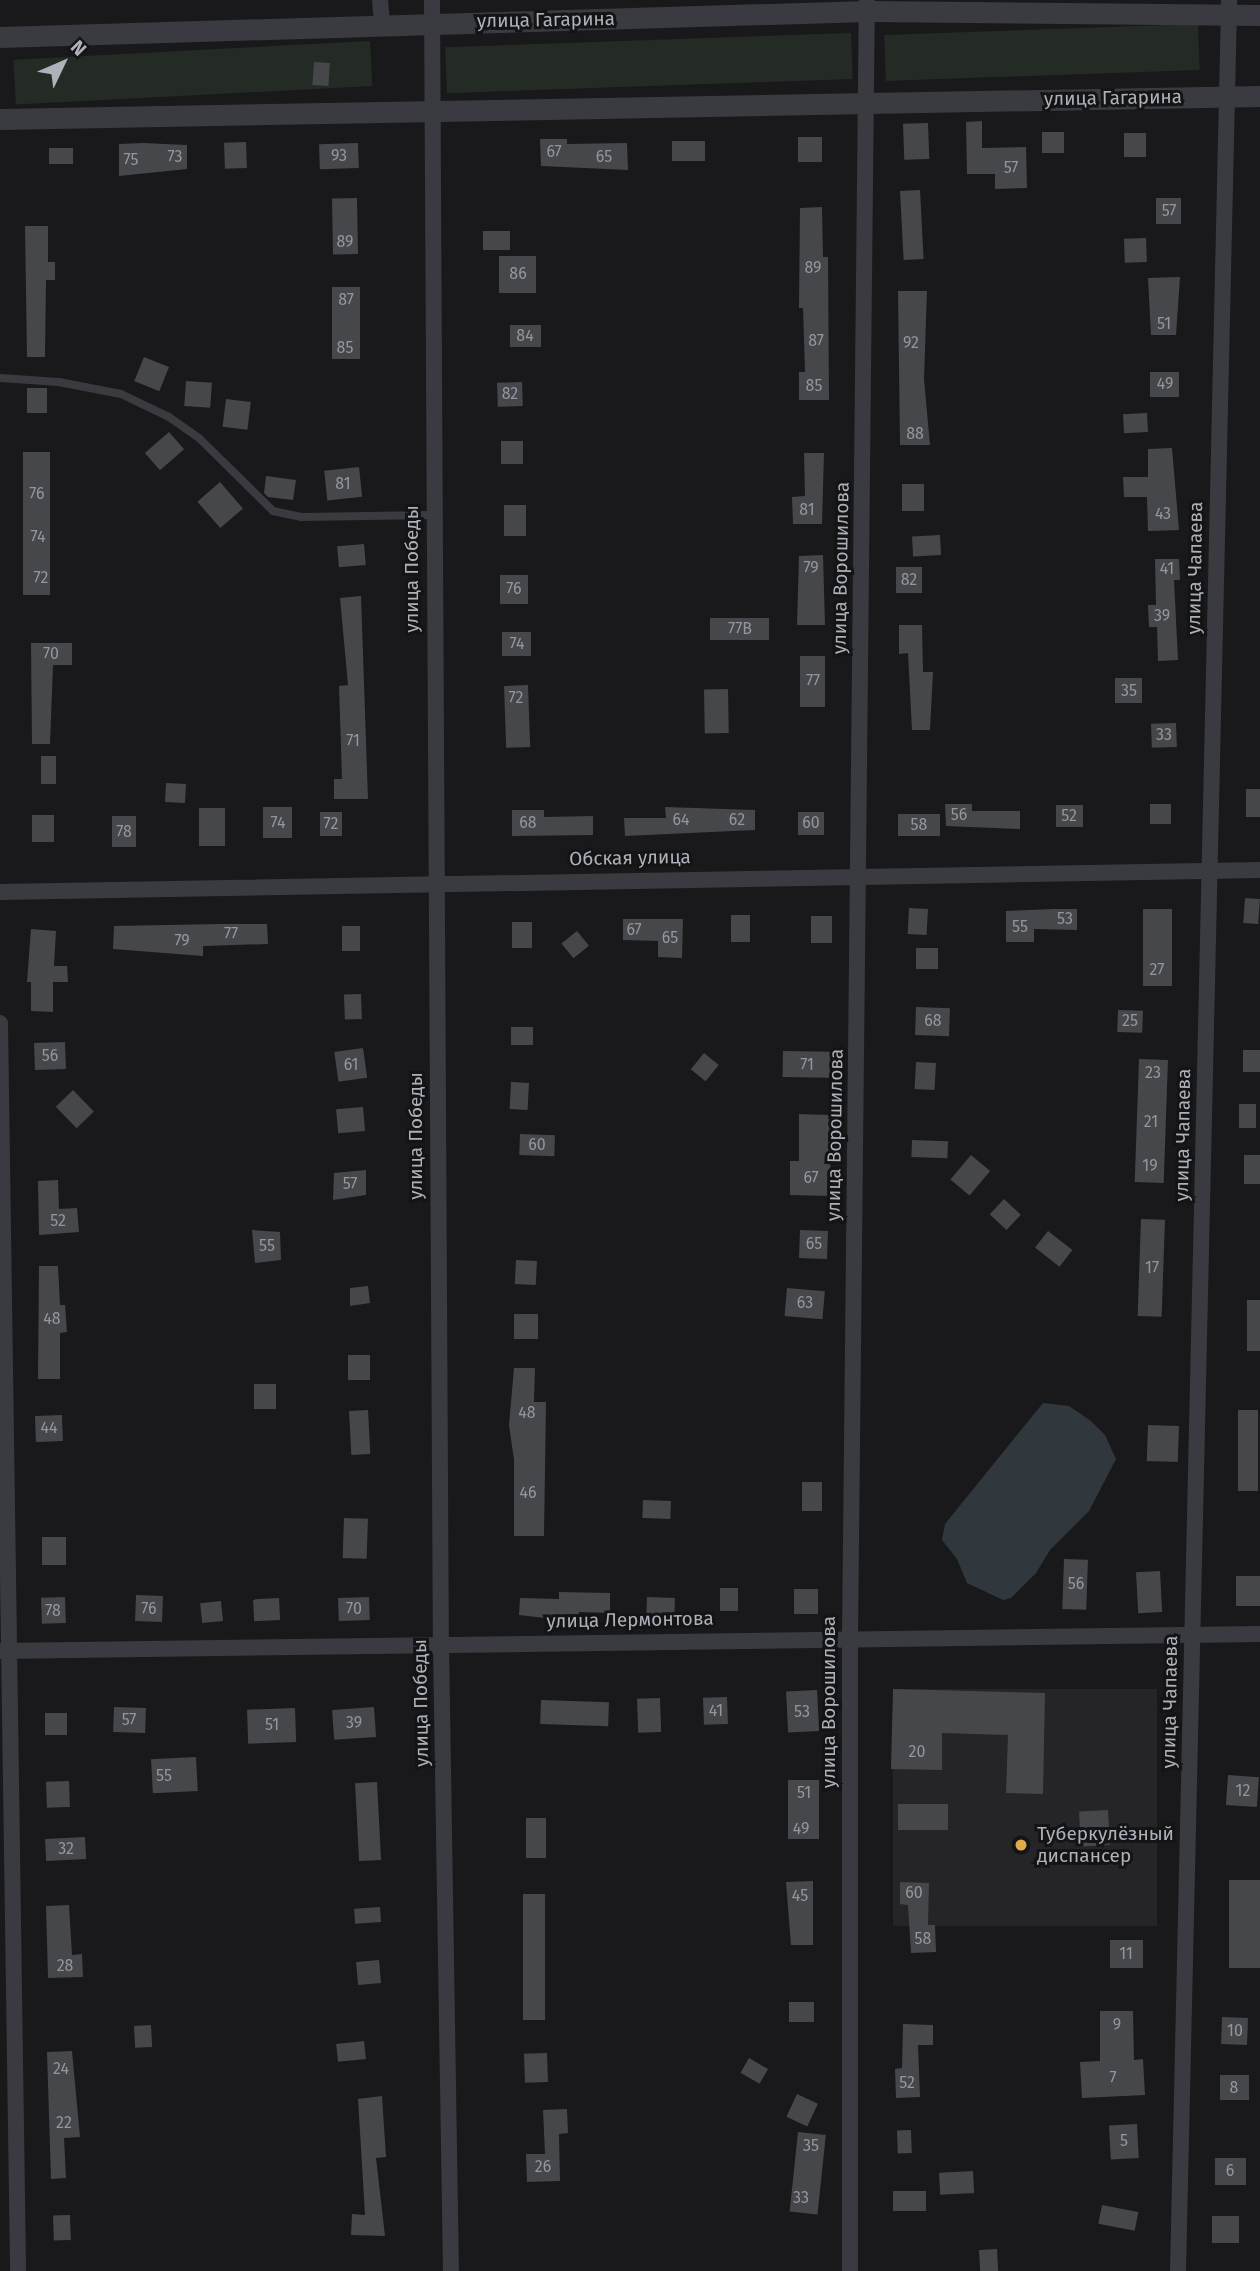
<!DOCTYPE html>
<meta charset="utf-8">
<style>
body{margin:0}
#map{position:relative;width:1260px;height:2271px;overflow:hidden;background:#19191b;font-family:"Fira Sans",sans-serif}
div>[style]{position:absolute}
.built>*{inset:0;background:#252528;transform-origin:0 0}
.green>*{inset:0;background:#232b24;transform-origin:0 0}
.water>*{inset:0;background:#30383e}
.building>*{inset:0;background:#46474b;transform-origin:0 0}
.service>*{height:8px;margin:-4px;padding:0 4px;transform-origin:4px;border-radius:4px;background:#3a3b40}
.minor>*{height:16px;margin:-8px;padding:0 8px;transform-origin:8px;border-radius:8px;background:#3a3b40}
.tertiary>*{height:21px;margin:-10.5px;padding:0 10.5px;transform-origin:10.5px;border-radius:10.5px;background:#3a3b40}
.dots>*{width:19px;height:19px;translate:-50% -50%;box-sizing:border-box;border:4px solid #141416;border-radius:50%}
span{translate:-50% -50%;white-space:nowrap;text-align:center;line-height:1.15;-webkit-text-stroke:6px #141416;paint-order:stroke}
.number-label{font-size:16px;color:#93969e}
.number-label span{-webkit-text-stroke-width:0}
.street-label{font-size:19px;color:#adb1b9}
.poi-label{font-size:19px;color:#adb1b9}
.left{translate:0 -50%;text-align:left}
.north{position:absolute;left:28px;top:28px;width:70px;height:70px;-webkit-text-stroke:5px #141416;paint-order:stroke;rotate:46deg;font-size:19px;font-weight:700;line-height:28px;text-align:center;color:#adb1b9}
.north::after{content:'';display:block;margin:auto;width:24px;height:32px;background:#adb1b9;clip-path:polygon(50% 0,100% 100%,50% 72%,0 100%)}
</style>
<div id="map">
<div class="built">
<i style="left:893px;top:1689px;width:264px;height:237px"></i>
</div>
<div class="green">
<i style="left:1198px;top:24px;width:46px;height:314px;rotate:88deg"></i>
<i style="left:851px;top:33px;width:46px;height:406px;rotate:88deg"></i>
<i style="left:370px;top:41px;width:45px;height:357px;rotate:87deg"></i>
</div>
<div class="water">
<i style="clip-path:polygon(1043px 1403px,1069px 1406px,1091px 1421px,1105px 1435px,1116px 1459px,1089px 1511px,1050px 1550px,1036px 1573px,1011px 1598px,1003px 1600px,967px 1583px,957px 1559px,942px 1540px,945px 1524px)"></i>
</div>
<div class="building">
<i style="left:314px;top:62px;width:16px;height:23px;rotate:4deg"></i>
<i style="clip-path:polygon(982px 121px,982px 148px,1026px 147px,1027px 188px,995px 189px,995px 174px,967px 174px,966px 122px)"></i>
<i style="left:928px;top:123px;width:36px;height:25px;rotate:88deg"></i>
<i style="left:1042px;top:132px;width:22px;height:21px"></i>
<i style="left:1124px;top:133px;width:22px;height:24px"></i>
<i style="left:798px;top:137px;width:24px;height:25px"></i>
<i style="clip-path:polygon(540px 139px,567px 139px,567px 144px,627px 143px,628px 170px,541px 166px)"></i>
<i style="left:672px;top:141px;width:33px;height:20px"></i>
<i style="left:246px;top:142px;width:26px;height:22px;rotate:88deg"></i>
<i style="clip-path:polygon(143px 143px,187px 145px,187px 169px,119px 176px,119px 144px)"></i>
<i style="left:358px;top:143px;width:25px;height:39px;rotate:88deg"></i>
<i style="left:49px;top:148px;width:24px;height:16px"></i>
<i style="left:920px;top:190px;width:69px;height:20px;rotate:87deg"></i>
<i style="left:357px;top:198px;width:56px;height:25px;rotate:89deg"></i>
<i style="left:1156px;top:198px;width:25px;height:26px"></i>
<i style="clip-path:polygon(822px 207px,823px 257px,828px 257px,829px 400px,799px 400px,799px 372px,805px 372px,803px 308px,799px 308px,800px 208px)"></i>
<i style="clip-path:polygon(25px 226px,48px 226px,48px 262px,55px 262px,55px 280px,46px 280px,45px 357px,27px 357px)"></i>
<i style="left:483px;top:231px;width:27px;height:19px"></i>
<i style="left:1146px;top:238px;width:24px;height:22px;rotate:88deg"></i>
<i style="left:499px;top:256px;width:37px;height:37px"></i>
<i style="clip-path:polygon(1180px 277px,1176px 335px,1151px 335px,1148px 278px)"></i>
<i style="left:332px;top:287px;width:28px;height:72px"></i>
<i style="clip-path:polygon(898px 291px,927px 291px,924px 379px,930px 445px,900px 445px)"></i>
<i style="left:541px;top:325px;width:22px;height:31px;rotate:90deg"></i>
<i style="left:144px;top:357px;width:27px;height:26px;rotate:22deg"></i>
<i style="left:1150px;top:372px;width:29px;height:25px"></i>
<i style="left:186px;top:381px;width:26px;height:25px;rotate:4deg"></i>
<i style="left:522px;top:382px;width:24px;height:25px;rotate:88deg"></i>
<i style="left:27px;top:388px;width:20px;height:25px"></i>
<i style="left:226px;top:399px;width:25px;height:28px;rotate:7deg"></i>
<i style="left:1147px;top:413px;width:19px;height:24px;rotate:87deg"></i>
<i style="left:169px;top:432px;width:23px;height:32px;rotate:49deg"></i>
<i style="left:523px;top:441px;width:23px;height:22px;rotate:90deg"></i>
<i style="clip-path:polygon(1172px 448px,1179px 530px,1148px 531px,1147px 497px,1124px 497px,1123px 477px,1148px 477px,1148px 449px)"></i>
<i style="left:23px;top:452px;width:27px;height:143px"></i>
<i style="clip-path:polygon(804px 453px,824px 453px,822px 524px,793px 524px,792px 497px,805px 496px)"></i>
<i style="left:359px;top:467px;width:30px;height:35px;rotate:84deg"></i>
<i style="clip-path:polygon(266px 476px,296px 480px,293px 500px,268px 497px,264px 493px)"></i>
<i style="left:220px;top:482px;width:35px;height:30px;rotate:49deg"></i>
<i style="left:902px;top:484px;width:22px;height:27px"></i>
<i style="left:504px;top:505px;width:22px;height:31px"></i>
<i style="left:940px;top:535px;width:20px;height:28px;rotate:87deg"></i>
<i style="left:364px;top:544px;width:21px;height:27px;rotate:85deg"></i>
<i style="clip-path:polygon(823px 555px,825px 625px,797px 625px,799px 556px)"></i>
<i style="clip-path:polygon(1155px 559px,1179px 559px,1180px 580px,1174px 580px,1178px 660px,1158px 661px,1157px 627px,1149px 627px,1148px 605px,1156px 605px)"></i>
<i style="left:896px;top:567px;width:26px;height:26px"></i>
<i style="left:500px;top:575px;width:28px;height:29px"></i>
<i style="clip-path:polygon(361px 596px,368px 799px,334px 799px,334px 779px,342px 779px,339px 686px,348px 685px,340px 598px)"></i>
<i style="left:769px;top:618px;width:22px;height:59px;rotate:90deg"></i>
<i style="clip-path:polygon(899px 625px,922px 625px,923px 672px,933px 672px,930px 730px,912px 730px,908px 653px,899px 654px)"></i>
<i style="left:502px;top:632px;width:29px;height:24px"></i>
<i style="clip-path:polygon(31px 643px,72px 643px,72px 665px,53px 665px,50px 744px,32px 744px)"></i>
<i style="left:800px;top:656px;width:25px;height:51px"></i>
<i style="left:1115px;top:678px;width:27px;height:25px"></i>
<i style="left:528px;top:685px;width:62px;height:24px;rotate:88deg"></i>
<i style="left:728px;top:689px;width:44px;height:24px;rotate:89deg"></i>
<i style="left:1176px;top:723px;width:24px;height:25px;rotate:88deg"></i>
<i style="left:41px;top:756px;width:15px;height:28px"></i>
<i style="left:166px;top:783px;width:20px;height:19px;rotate:3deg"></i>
<i style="left:1246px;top:789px;width:14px;height:28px"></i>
<i style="clip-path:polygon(945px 804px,972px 804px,972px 811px,1020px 811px,1020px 829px,946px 826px)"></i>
<i style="left:1171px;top:804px;width:20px;height:21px;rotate:90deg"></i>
<i style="left:1056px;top:805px;width:27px;height:22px"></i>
<i style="left:292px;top:807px;width:31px;height:29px;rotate:90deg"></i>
<i style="clip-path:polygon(665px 807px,755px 810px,755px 830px,625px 836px,624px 818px,666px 818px)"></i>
<i style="left:199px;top:808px;width:26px;height:38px"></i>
<i style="clip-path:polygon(512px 810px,544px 810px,544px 817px,593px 816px,593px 835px,512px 836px)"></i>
<i style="left:320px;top:812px;width:22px;height:24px"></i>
<i style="left:798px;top:812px;width:26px;height:23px"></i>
<i style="left:898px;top:814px;width:42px;height:22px"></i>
<i style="left:32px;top:815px;width:22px;height:27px"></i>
<i style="left:136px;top:816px;width:31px;height:24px;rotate:90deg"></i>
<i style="left:1245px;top:898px;width:15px;height:25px;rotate:4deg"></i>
<i style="left:909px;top:908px;width:19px;height:26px;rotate:3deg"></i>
<i style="clip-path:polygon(1054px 909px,1077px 909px,1077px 930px,1034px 929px,1034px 942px,1006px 942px,1006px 911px)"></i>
<i style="left:1143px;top:909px;width:29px;height:77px"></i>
<i style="left:731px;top:915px;width:19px;height:27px"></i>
<i style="left:811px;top:916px;width:21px;height:27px"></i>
<i style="clip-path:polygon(623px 919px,683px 919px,682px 958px,658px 957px,658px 941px,623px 940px)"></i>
<i style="left:512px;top:922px;width:20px;height:26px"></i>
<i style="clip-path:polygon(221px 924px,267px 924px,268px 944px,203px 946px,203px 956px,113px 949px,114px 926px)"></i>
<i style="left:342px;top:926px;width:18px;height:25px"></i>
<i style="clip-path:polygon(31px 929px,56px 931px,54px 966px,67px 966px,68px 982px,53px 982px,53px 1012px,31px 1011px,31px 982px,27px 982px)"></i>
<i style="left:577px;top:931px;width:19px;height:20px;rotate:51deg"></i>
<i style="left:916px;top:948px;width:22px;height:21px"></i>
<i style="left:361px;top:994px;width:25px;height:17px;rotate:88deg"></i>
<i style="left:916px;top:1007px;width:34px;height:28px;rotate:2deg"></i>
<i style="left:1118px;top:1010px;width:25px;height:22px;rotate:2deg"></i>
<i style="left:511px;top:1027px;width:22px;height:18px"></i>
<i style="left:65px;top:1042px;width:27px;height:31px;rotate:88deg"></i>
<i style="left:363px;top:1048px;width:30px;height:29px;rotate:82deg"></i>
<i style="left:1243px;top:1050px;width:17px;height:22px"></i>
<i style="left:783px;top:1051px;width:48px;height:26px;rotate:1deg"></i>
<i style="left:704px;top:1053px;width:19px;height:21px;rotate:39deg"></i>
<i style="left:1139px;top:1059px;width:29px;height:123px;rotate:2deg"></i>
<i style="left:916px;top:1062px;width:20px;height:27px;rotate:3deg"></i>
<i style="left:511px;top:1082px;width:18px;height:27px;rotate:3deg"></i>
<i style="left:73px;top:1090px;width:30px;height:24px;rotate:46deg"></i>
<i style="left:1239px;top:1104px;width:17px;height:24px"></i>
<i style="left:363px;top:1107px;width:24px;height:27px;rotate:85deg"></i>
<i style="clip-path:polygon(799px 1114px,829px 1115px,831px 1196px,790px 1195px,790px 1161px,799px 1161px)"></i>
<i style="left:520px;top:1134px;width:35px;height:21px;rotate:2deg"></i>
<i style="left:912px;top:1140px;width:36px;height:17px;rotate:2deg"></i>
<i style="left:971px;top:1155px;width:25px;height:32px;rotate:40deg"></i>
<i style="left:1244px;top:1155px;width:16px;height:29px"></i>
<i style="clip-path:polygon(366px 1170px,366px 1195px,333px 1200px,334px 1173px)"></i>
<i style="clip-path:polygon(58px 1180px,59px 1209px,77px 1208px,79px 1232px,39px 1235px,38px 1181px)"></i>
<i style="left:1004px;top:1199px;width:23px;height:21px;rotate:43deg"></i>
<i style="left:1141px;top:1219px;width:24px;height:97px;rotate:2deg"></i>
<i style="clip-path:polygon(252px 1230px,280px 1232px,281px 1260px,255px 1263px)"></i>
<i style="left:800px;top:1230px;width:28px;height:28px;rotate:2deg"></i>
<i style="left:1048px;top:1231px;width:31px;height:21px;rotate:38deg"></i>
<i style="left:516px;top:1260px;width:21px;height:24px;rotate:3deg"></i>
<i style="clip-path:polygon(39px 1266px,58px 1266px,60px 1305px,65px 1305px,67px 1332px,60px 1333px,60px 1379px,38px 1379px)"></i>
<i style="clip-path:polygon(368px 1286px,370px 1303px,350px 1306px,350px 1288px)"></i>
<i style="left:787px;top:1288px;width:38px;height:28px;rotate:5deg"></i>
<i style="left:1247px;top:1300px;width:13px;height:51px"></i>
<i style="left:514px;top:1314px;width:24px;height:25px"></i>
<i style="left:370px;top:1355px;width:25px;height:22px;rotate:90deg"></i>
<i style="clip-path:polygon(514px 1368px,535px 1368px,534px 1402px,546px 1402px,544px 1536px,514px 1536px,514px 1460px,509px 1425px)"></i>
<i style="left:276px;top:1384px;width:25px;height:22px;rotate:90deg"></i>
<i style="left:368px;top:1410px;width:44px;height:19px;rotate:87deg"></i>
<i style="left:1238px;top:1410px;width:20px;height:81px"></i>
<i style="left:62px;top:1415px;width:26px;height:27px;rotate:88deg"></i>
<i style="left:1148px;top:1425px;width:31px;height:36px;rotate:2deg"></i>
<i style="left:802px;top:1482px;width:20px;height:29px"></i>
<i style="left:643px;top:1500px;width:28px;height:18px;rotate:2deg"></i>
<i style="left:344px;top:1518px;width:24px;height:40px;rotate:2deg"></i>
<i style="left:42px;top:1537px;width:24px;height:28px"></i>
<i style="left:1064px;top:1559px;width:24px;height:50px;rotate:2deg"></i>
<i style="left:1160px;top:1571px;width:41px;height:24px;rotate:87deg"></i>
<i style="left:1260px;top:1576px;width:30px;height:24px;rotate:90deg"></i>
<i style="left:720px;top:1588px;width:18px;height:23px"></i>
<i style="left:794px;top:1589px;width:24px;height:25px"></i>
<i style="clip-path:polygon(559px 1592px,610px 1593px,610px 1613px,579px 1612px,579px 1622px,519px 1615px,520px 1598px,559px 1599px)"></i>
<i style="left:136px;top:1595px;width:27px;height:26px;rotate:2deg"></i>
<i style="left:65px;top:1597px;width:26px;height:24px;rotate:88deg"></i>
<i style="left:369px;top:1597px;width:23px;height:31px;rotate:88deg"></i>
<i style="left:647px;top:1597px;width:28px;height:18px;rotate:2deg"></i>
<i style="left:279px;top:1598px;width:22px;height:26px;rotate:87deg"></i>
<i style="left:221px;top:1601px;width:20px;height:21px;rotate:84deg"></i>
<i style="clip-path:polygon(893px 1689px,1045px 1693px,1043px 1794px,1006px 1793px,1008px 1735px,942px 1733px,942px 1770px,891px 1769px)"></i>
<i style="left:817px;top:1690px;width:41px;height:31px;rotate:87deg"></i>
<i style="left:727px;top:1697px;width:27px;height:24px;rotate:88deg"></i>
<i style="left:660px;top:1698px;width:34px;height:23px;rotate:88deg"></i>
<i style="left:541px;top:1700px;width:68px;height:24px;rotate:2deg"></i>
<i style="left:114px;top:1707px;width:32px;height:25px;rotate:2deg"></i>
<i style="left:374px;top:1707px;width:30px;height:42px;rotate:86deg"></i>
<i style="left:295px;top:1708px;width:34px;height:48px;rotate:88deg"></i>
<i style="left:45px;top:1713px;width:22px;height:22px"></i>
<i style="left:196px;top:1757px;width:34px;height:45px;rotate:87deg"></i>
<i style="left:1228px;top:1775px;width:31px;height:30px;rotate:4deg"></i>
<i style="left:788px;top:1780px;width:31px;height:59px"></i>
<i style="left:69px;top:1781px;width:26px;height:23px;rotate:88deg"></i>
<i style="left:377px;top:1782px;width:78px;height:22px;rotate:87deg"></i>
<i style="left:898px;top:1804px;width:50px;height:26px"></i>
<i style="left:1108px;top:1810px;width:35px;height:29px;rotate:87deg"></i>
<i style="left:526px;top:1818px;width:20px;height:40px"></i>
<i style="left:85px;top:1837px;width:22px;height:40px;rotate:87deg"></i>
<i style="left:1260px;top:1880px;width:88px;height:31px;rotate:90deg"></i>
<i style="clip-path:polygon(813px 1881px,813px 1945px,791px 1945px,786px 1882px)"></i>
<i style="clip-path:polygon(900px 1882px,929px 1883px,928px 1925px,935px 1925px,936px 1952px,911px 1953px,908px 1905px,900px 1904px)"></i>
<i style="left:545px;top:1894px;width:126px;height:22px;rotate:90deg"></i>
<i style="clip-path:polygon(69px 1905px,72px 1955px,82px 1954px,83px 1977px,48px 1978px,46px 1906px)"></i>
<i style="left:380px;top:1907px;width:15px;height:26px;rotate:86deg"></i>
<i style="left:1110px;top:1940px;width:33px;height:28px"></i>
<i style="left:379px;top:1960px;width:23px;height:23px;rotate:85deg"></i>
<i style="left:789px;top:2002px;width:25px;height:20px"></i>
<i style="clip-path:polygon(1100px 2011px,1133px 2011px,1134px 2060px,1143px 2059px,1145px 2095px,1082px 2098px,1080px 2062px,1100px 2061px)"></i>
<i style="left:1222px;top:2017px;width:26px;height:27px;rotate:2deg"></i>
<i style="clip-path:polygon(903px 2024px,933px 2025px,933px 2045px,918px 2045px,920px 2097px,896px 2098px,895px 2069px,902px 2068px)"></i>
<i style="left:151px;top:2025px;width:22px;height:17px;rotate:87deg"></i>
<i style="left:364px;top:2041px;width:18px;height:28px;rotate:84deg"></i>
<i style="clip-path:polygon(72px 2051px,80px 2137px,64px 2138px,66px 2178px,51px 2179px,47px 2052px)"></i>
<i style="left:547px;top:2053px;width:29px;height:23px;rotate:88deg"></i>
<i style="left:749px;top:2058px;width:22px;height:17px;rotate:30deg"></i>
<i style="left:1220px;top:2075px;width:29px;height:25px"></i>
<i style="left:797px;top:2094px;width:23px;height:25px;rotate:25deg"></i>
<i style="clip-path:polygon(382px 2096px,386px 2157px,376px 2158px,385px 2236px,351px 2235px,352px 2214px,365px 2215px,358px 2099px)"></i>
<i style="clip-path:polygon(567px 2109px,568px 2133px,559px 2134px,560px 2181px,527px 2182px,526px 2154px,545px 2154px,543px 2110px)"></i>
<i style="left:1137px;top:2124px;width:34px;height:28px;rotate:87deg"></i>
<i style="left:911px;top:2130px;width:23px;height:14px;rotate:88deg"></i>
<i style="left:798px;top:2132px;width:28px;height:80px;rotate:6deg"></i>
<i style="left:1215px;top:2158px;width:31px;height:27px"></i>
<i style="left:973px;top:2171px;width:22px;height:34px;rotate:87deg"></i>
<i style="left:893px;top:2191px;width:33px;height:20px"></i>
<i style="left:1102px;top:2205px;width:37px;height:19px;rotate:11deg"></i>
<i style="left:70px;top:2215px;width:25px;height:17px;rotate:88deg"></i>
<i style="left:1239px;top:2216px;width:27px;height:27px;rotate:90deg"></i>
<i style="left:997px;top:2249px;width:22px;height:18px;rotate:87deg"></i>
</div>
<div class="service">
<i style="left:0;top:378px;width:59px;rotate:3.9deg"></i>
<i style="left:59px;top:382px;width:63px;rotate:11deg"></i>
<i style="left:121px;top:394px;width:53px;rotate:25.6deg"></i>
<i style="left:169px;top:417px;width:37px;rotate:35deg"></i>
<i style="left:199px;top:438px;width:104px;rotate:44.6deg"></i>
<i style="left:273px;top:511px;width:29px;rotate:12deg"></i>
<i style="left:301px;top:517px;width:131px;rotate:-0.9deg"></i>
</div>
<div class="minor">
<i style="left:380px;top:0;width:24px;rotate:85deg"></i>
<i style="left:432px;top:0;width:1644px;rotate:89.69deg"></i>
<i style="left:441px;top:1644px;width:627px;rotate:89.09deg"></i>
<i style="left:0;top:892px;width:1260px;rotate:-1deg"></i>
<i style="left:0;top:1023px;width:1248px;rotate:89.17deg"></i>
<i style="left:0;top:1651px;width:1260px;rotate:-0.77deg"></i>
<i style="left:850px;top:2271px;width:633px;rotate:-90deg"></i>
<i style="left:850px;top:1638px;width:1638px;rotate:-89.41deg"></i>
<i style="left:1178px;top:2271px;width:2272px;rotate:-88.71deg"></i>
</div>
<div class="tertiary">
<i style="left:0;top:37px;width:868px;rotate:-1.72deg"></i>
<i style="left:868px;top:11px;width:392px;rotate:0.6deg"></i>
<i style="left:0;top:119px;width:1260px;rotate:-1.05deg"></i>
</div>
<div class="dots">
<i style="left:1021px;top:1845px;background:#e0aa4b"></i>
</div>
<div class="number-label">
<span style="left:554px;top:152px">67</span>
<span style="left:339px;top:156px">93</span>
<span style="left:175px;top:157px">73</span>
<span style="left:604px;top:157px">65</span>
<span style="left:131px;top:160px">75</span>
<span style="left:1011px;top:168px">57</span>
<span style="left:1169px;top:211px">57</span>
<span style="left:345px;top:242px">89</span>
<span style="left:813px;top:268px">89</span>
<span style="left:518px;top:274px">86</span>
<span style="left:346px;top:300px">87</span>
<span style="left:1164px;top:324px">51</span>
<span style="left:525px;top:336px">84</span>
<span style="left:816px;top:341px">87</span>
<span style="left:911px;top:343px">92</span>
<span style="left:345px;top:348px">85</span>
<span style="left:1165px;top:384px">49</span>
<span style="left:814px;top:386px">85</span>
<span style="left:510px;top:394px">82</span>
<span style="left:915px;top:434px">88</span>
<span style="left:343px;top:484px">81</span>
<span style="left:37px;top:494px">76</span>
<span style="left:807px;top:510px">81</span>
<span style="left:1163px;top:514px">43</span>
<span style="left:38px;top:537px">74</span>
<span style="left:811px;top:568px">79</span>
<span style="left:1167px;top:569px">41</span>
<span style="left:41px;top:578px">72</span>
<span style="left:909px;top:580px">82</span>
<span style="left:514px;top:589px">76</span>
<span style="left:1162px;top:616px">39</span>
<span style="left:740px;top:629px">77В</span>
<span style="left:517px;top:644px">74</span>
<span style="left:51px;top:654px">70</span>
<span style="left:813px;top:681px">77</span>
<span style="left:1129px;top:691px">35</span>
<span style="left:516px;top:698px">72</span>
<span style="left:1164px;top:735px">33</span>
<span style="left:353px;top:741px">71</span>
<span style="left:959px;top:815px">56</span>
<span style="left:1069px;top:816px">52</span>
<span style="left:681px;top:820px">64</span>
<span style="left:737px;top:820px">62</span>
<span style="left:278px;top:823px">74</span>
<span style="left:528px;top:823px">68</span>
<span style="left:811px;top:823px">60</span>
<span style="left:331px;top:824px">72</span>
<span style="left:919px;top:825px">58</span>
<span style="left:124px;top:832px">78</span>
<span style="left:1065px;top:919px">53</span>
<span style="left:1020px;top:927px">55</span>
<span style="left:634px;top:930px">67</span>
<span style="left:231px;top:934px">77</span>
<span style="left:670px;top:938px">65</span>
<span style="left:182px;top:941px">79</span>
<span style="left:1157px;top:970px">27</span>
<span style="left:933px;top:1021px">68</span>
<span style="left:1130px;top:1021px">25</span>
<span style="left:50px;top:1056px">56</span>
<span style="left:351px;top:1065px">61</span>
<span style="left:807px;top:1065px">71</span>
<span style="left:1153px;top:1073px">23</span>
<span style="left:1151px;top:1122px">21</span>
<span style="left:537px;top:1145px">60</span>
<span style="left:1150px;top:1166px">19</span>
<span style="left:811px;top:1178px">67</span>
<span style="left:350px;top:1184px">57</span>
<span style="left:58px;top:1221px">52</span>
<span style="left:814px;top:1244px">65</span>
<span style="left:267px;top:1246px">55</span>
<span style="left:1152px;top:1268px">17</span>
<span style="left:805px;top:1303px">63</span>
<span style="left:52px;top:1319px">48</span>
<span style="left:527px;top:1413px">48</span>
<span style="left:49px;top:1428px">44</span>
<span style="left:528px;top:1493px">46</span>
<span style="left:1076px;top:1584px">56</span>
<span style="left:149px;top:1609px">76</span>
<span style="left:354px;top:1609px">70</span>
<span style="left:53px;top:1611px">78</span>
<span style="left:716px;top:1711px">41</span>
<span style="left:802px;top:1712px">53</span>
<span style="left:129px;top:1720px">57</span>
<span style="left:354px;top:1723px">39</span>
<span style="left:272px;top:1725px">51</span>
<span style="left:917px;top:1752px">20</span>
<span style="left:164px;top:1776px">55</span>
<span style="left:1243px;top:1791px">12</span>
<span style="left:804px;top:1793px">51</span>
<span style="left:801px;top:1829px">49</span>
<span style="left:66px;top:1849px">32</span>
<span style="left:914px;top:1893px">60</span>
<span style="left:800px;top:1896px">45</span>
<span style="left:923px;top:1939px">58</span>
<span style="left:1126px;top:1954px">11</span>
<span style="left:65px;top:1966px">28</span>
<span style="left:1117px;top:2025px">9</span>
<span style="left:1235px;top:2031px">10</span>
<span style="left:61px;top:2069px">24</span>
<span style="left:1113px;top:2078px">7</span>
<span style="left:907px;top:2083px">52</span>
<span style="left:1234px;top:2088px">8</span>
<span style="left:64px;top:2123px">22</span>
<span style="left:1124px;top:2141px">5</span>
<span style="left:811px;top:2146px">35</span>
<span style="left:543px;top:2167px">26</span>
<span style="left:1230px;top:2171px">6</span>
<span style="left:801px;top:2198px">33</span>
</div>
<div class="street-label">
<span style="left:546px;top:20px;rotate:-1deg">улица Гагарина</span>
<span style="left:1113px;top:98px;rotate:-1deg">улица Гагарина</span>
<span style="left:841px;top:568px;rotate:-89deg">улица Ворошилова</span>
<span style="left:1195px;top:568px;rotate:-89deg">улица Чапаева</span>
<span style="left:412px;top:569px;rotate:-90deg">улица Победы</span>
<span style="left:630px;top:858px;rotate:-1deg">Обская улица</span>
<span style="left:835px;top:1135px;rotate:-89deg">улица Ворошилова</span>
<span style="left:1183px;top:1135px;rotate:-89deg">улица Чапаева</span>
<span style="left:416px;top:1136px;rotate:-90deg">улица Победы</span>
<span style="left:630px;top:1620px;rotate:-1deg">улица Лермонтова</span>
<span style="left:829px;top:1702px;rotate:-90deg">улица Ворошилова</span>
<span style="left:1170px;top:1702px;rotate:-89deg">улица Чапаева</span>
<span style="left:421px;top:1703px;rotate:-91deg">улица Победы</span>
</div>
<div class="poi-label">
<span class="left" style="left:1037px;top:1845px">Туберкулёзный<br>диспансер</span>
</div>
<div class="north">N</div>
</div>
